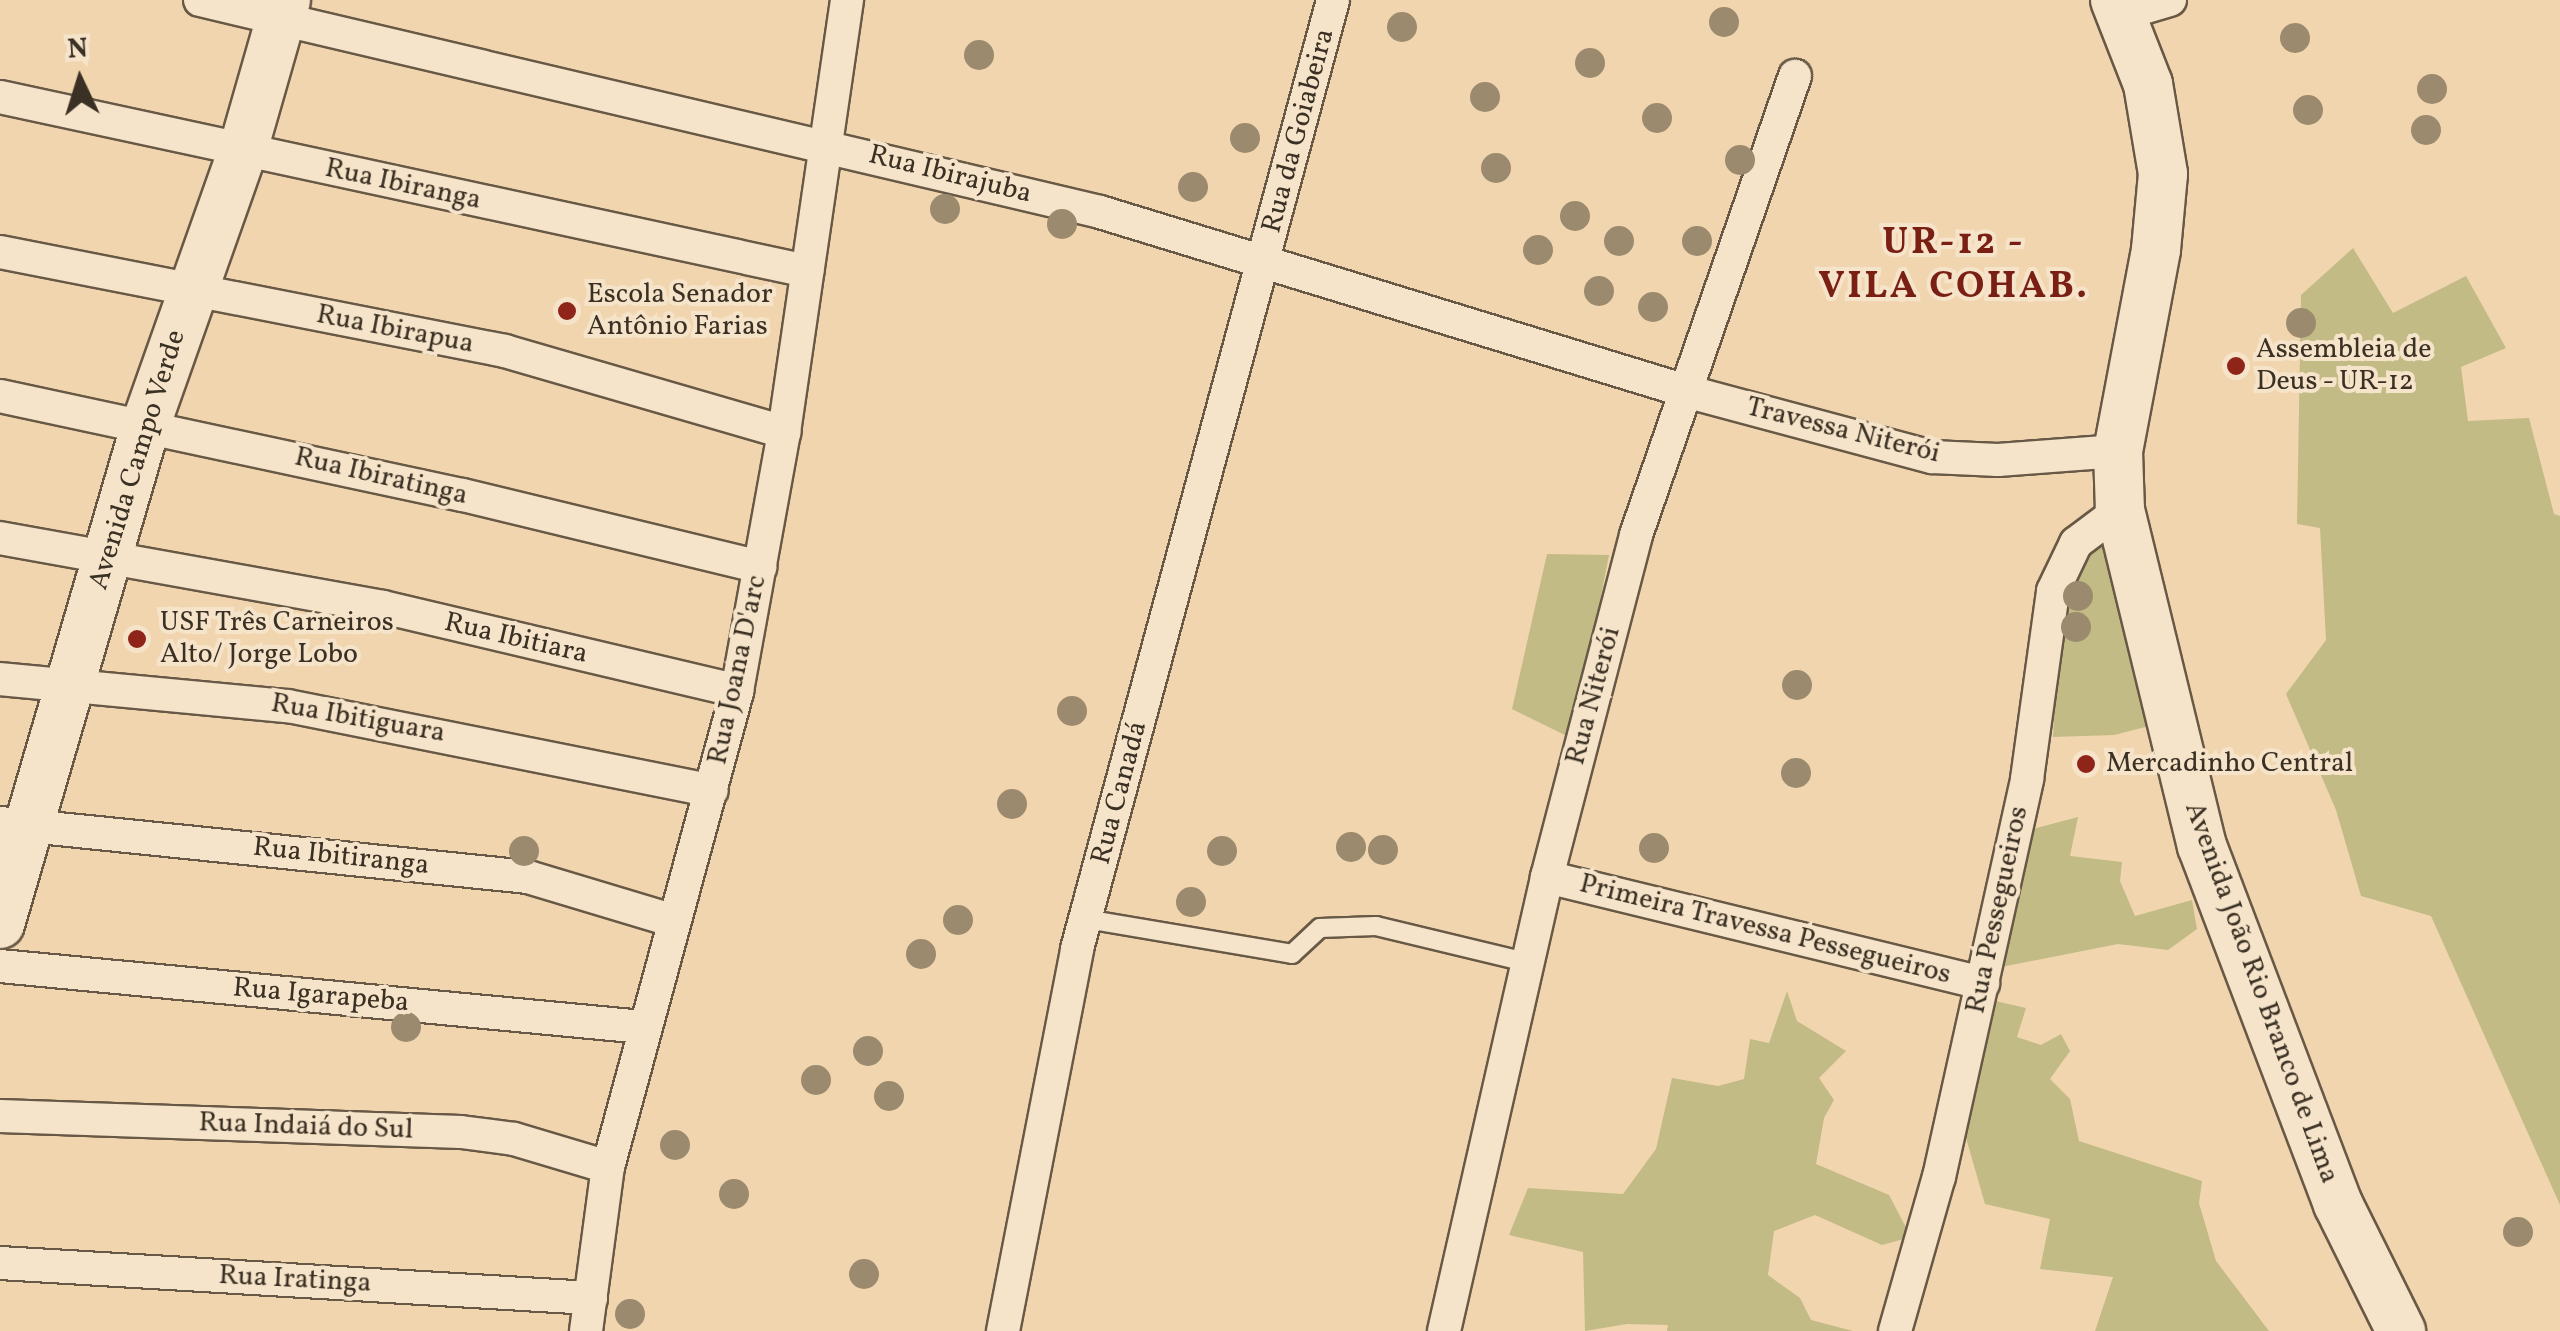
<!DOCTYPE html>
<meta charset="utf-8">
<style>
body{margin:0}
#map{position:relative;width:2560px;height:1331px;overflow:hidden;background:#f1d5ae;font-family:Vollkorn,serif}
div>[style]{position:absolute}
.green>*{inset:0;background:#c2bb85}
.roads{filter:drop-shadow(2px 0 #685946) drop-shadow(-2px 0 #685946) drop-shadow(0 2px #685946) drop-shadow(0 -2px #685946)}
.service>*{height:18px;margin:-9px;padding:0 9px;transform-origin:9px;border-radius:9px;background:#f6e4ca}
.minor>*{height:32px;margin:-16px;padding:0 16px;transform-origin:16px;border-radius:16px;background:#f6e4ca}
.secondary>*{height:48px;margin:-24px;padding:0 24px;transform-origin:24px;border-radius:24px;background:#f6e4ca}
.trees>*{width:30px;height:30px;margin:-15px;border-radius:50%;background:#9b8a6d}
.dots>*{width:28px;height:28px;translate:-50% -50%;box-sizing:border-box;border:5px solid #f6e4ca;border-radius:50%}
span{translate:-50% -50%;white-space:nowrap;text-align:center;line-height:1.15;-webkit-text-stroke:8px #f6e4ca;paint-order:stroke}
.street-label{font-size:28px;color:#3a3023}
.poi-label{font-size:28px;color:#3a3023}
.left{translate:0 -50%;text-align:left}
.district-label{font-size:38px;color:#7a1f14;font-weight:700;letter-spacing:2.5px}
.north{position:absolute;left:30px;top:30px;width:100px;height:100px;-webkit-text-stroke:8px #f6e4ca;paint-order:stroke;rotate:356deg;font-size:28px;font-weight:700;line-height:40px;text-align:center;color:#3a3023}
.north::after{content:'';display:block;margin:auto;width:35px;height:45px;background:#3a3023;clip-path:polygon(50% 0,100% 100%,50% 72%,0 100%)}
</style>
<div id="map">
<div class="green">
<i style="clip-path:polygon(2353px 248px,2393px 313px,2466px 276px,2506px 348px,2461px 367px,2468px 421px,2529px 418px,2554px 514px,2560px 516px,2560px 1205px,2431px 916px,2361px 896px,2336px 810px,2286px 694px,2326px 640px,2320px 528px,2297px 524px,2301px 295px)"></i>
<i style="clip-path:polygon(2120px 514px,2161px 723px,2114px 735px,2053px 737px,2061px 580px)"></i>
<i style="clip-path:polygon(1547px 554px,1609px 555px,1573px 739px,1512px 709px)"></i>
<i style="clip-path:polygon(2078px 817px,2070px 856px,2122px 862px,2120px 881px,2135px 916px,2192px 900px,2197px 929px,2168px 950px,2118px 944px,2001px 967px,2029px 830px)"></i>
<i style="clip-path:polygon(1787px 991px,1797px 1021px,1846px 1051px,1819px 1078px,1834px 1100px,1824px 1118px,1816px 1164px,1889px 1195px,1911px 1237px,1882px 1245px,1815px 1215px,1774px 1231px,1768px 1275px,1800px 1298px,1811px 1320px,1853px 1331px,1667px 1331px,1668px 1325px,1627px 1324px,1585px 1331px,1583px 1252px,1509px 1235px,1528px 1188px,1623px 1194px,1656px 1149px,1672px 1078px,1718px 1086px,1744px 1079px,1750px 1039px,1769px 1043px)"></i>
<i style="clip-path:polygon(1991px 1000px,2026px 1008px,2017px 1037px,2041px 1045px,2061px 1034px,2070px 1051px,2050px 1079px,2070px 1099px,2079px 1141px,2202px 1181px,2199px 1203px,2216px 1261px,2269px 1331px,2095px 1331px,2113px 1277px,2040px 1269px,2050px 1219px,1985px 1204px,1962px 1124px)"></i>
</div>
<div class="roads">
<div class="service">
<i style="left:1086px;top:919px;width:209px;rotate:9.6deg"></i>
<i style="left:1292px;top:954px;width:38px;rotate:-43deg"></i>
<i style="left:1320px;top:928px;width:56px;rotate:-2deg"></i>
<i style="left:1376px;top:926px;width:154px;rotate:13.5deg"></i>
</div>
<div class="minor">
<i style="left:200px;top:0;width:925px;rotate:13.25deg"></i>
<i style="left:1100px;top:212px;width:616px;rotate:16.99deg"></i>
<i style="left:1689px;top:392px;width:252px;rotate:15deg"></i>
<i style="left:1932px;top:457px;width:66px;rotate:2.6deg"></i>
<i style="left:1998px;top:460px;width:120px;rotate:-4.3deg"></i>
<i style="left:2123px;top:14px;width:49px;rotate:-16.6deg"></i>
<i style="left:0;top:97px;width:826px;rotate:12.17deg"></i>
<i style="left:0;top:252px;width:515px;rotate:11.09deg"></i>
<i style="left:505px;top:351px;width:291px;rotate:16.2deg"></i>
<i style="left:0;top:396px;width:473px;rotate:12.1deg"></i>
<i style="left:463px;top:495px;width:306px;rotate:13.6deg"></i>
<i style="left:0;top:538px;width:389px;rotate:10.2deg"></i>
<i style="left:383px;top:607px;width:364px;rotate:13.3deg"></i>
<i style="left:0;top:679px;width:289px;rotate:5.4deg"></i>
<i style="left:288px;top:706px;width:432px;rotate:11.3deg"></i>
<i style="left:0;top:823px;width:531px;rotate:5.84deg"></i>
<i style="left:528px;top:877px;width:153px;rotate:16.7deg"></i>
<i style="left:1547px;top:877px;width:449px;rotate:13.7deg"></i>
<i style="left:0;top:966px;width:646px;rotate:5.42deg"></i>
<i style="left:0;top:1116px;width:461px;rotate:2deg"></i>
<i style="left:461px;top:1132px;width:53px;rotate:7.5deg"></i>
<i style="left:514px;top:1139px;width:98px;rotate:16.6deg"></i>
<i style="left:0;top:1263px;width:592px;rotate:3.39deg"></i>
<i style="left:586px;top:1331px;width:165px;rotate:-82.4deg"></i>
<i style="left:608px;top:1167px;width:493px;rotate:-74.8deg"></i>
<i style="left:737px;top:691px;width:263px;rotate:-79.7deg"></i>
<i style="left:784px;top:432px;width:437px;rotate:-81.7deg"></i>
<i style="left:1003px;top:1331px;width:389px;rotate:-79deg"></i>
<i style="left:1077px;top:949px;width:983px;rotate:-74.9deg"></i>
<i style="left:1444px;top:1331px;width:466px;rotate:-77.2deg"></i>
<i style="left:1547px;top:877px;width:353px;rotate:-75.4deg"></i>
<i style="left:1636px;top:535px;width:486px;rotate:-70.9deg"></i>
<i style="left:1895px;top:1331px;width:160px;rotate:-74.1deg"></i>
<i style="left:1939px;top:1177px;width:408px;rotate:-77.5deg"></i>
<i style="left:2027px;top:779px;width:190px;rotate:-82.1deg"></i>
<i style="left:2053px;top:591px;width:53px;rotate:-64.4deg"></i>
<i style="left:2076px;top:543px;width:55px;rotate:-36.9deg"></i>
</div>
<div class="secondary">
<i style="left:2115px;top:0;width:90px;rotate:68.6deg"></i>
<i style="left:2148px;top:84px;width:91px;rotate:80.5deg"></i>
<i style="left:2163px;top:174px;width:76px;rotate:95.3deg"></i>
<i style="left:2156px;top:250px;width:205px;rotate:100.7deg"></i>
<i style="left:2118px;top:451px;width:59px;rotate:88.1deg"></i>
<i style="left:2120px;top:510px;width:346px;rotate:76.3deg"></i>
<i style="left:2202px;top:846px;width:383px;rotate:69.2deg"></i>
<i style="left:2338px;top:1204px;width:142px;rotate:63.6deg"></i>
<i style="left:0;top:924px;width:521px;rotate:-73.72deg"></i>
<i style="left:146px;top:424px;width:291px;rotate:-70.5deg"></i>
<i style="left:243px;top:150px;width:156px;rotate:-74deg"></i>
</div>
</div>
<div class="trees">
<i style="left:1724px;top:22px"></i>
<i style="left:1402px;top:27px"></i>
<i style="left:2295px;top:38px"></i>
<i style="left:979px;top:55px"></i>
<i style="left:1590px;top:63px"></i>
<i style="left:2432px;top:89px"></i>
<i style="left:1485px;top:97px"></i>
<i style="left:2308px;top:110px"></i>
<i style="left:1657px;top:118px"></i>
<i style="left:2426px;top:130px"></i>
<i style="left:1245px;top:138px"></i>
<i style="left:1740px;top:160px"></i>
<i style="left:1496px;top:168px"></i>
<i style="left:1193px;top:187px"></i>
<i style="left:945px;top:209px"></i>
<i style="left:1575px;top:216px"></i>
<i style="left:1062px;top:224px"></i>
<i style="left:1619px;top:241px"></i>
<i style="left:1697px;top:241px"></i>
<i style="left:1538px;top:250px"></i>
<i style="left:1599px;top:291px"></i>
<i style="left:1653px;top:307px"></i>
<i style="left:2301px;top:323px"></i>
<i style="left:2078px;top:596px"></i>
<i style="left:2076px;top:627px"></i>
<i style="left:1797px;top:685px"></i>
<i style="left:1072px;top:711px"></i>
<i style="left:1796px;top:773px"></i>
<i style="left:1012px;top:804px"></i>
<i style="left:1351px;top:847px"></i>
<i style="left:1654px;top:848px"></i>
<i style="left:1383px;top:850px"></i>
<i style="left:524px;top:851px"></i>
<i style="left:1222px;top:851px"></i>
<i style="left:1191px;top:902px"></i>
<i style="left:958px;top:920px"></i>
<i style="left:921px;top:954px"></i>
<i style="left:406px;top:1027px"></i>
<i style="left:868px;top:1051px"></i>
<i style="left:816px;top:1080px"></i>
<i style="left:889px;top:1096px"></i>
<i style="left:675px;top:1145px"></i>
<i style="left:734px;top:1194px"></i>
<i style="left:2518px;top:1232px"></i>
<i style="left:864px;top:1274px"></i>
<i style="left:630px;top:1314px"></i>
</div>
<div class="dots">
<i style="left:567px;top:311px;background:#8f2418"></i>
<i style="left:2236px;top:366px;background:#8f2418"></i>
<i style="left:137px;top:639px;background:#8f2418"></i>
<i style="left:2086px;top:764px;background:#8f2418"></i>
</div>
<div class="street-label">
<span style="left:1299px;top:131px;rotate:-75deg">Rua da Goiabeira</span>
<span style="left:950px;top:175px;rotate:14deg">Rua Ibirajuba</span>
<span style="left:403px;top:185px;rotate:12deg">Rua Ibiranga</span>
<span style="left:395px;top:330px;rotate:11deg">Rua Ibirapua</span>
<span style="left:1843px;top:431px;rotate:14deg">Travessa Niterói</span>
<span style="left:138px;top:460px;rotate:-73deg">Avenida Campo Verde</span>
<span style="left:381px;top:477px;rotate:13deg">Rua Ibiratinga</span>
<span style="left:516px;top:639px;rotate:13deg">Rua Ibitiara</span>
<span style="left:738px;top:670px;rotate:-78deg">Rua Joana D'arc</span>
<span style="left:1594px;top:696px;rotate:-75deg">Rua Niterói</span>
<span style="left:358px;top:719px;rotate:10deg">Rua Ibitiguara</span>
<span style="left:1120px;top:793px;rotate:-75deg">Rua Canadá</span>
<span style="left:341px;top:857px;rotate:6deg">Rua Ibitiranga</span>
<span style="left:1998px;top:910px;rotate:-78deg">Rua Pessegueiros</span>
<span style="left:1765px;top:930px;rotate:14deg">Primeira Travessa Pessegueiros</span>
<span style="left:2261px;top:993px;rotate:70deg">Avenida João Rio Branco de Lima</span>
<span style="left:321px;top:996px;rotate:5deg">Rua Igarapeba</span>
<span style="left:306px;top:1127px;rotate:2deg">Rua Indaiá do Sul</span>
<span style="left:295px;top:1280px;rotate:3deg">Rua Iratinga</span>
</div>
<div class="poi-label">
<span class="left" style="left:587px;top:311px">Escola Senador<br>Antônio Farias</span>
<span class="left" style="left:2256px;top:366px">Assembleia de<br>Deus - UR-12</span>
<span class="left" style="left:160px;top:639px">USF Três Carneiros<br>Alto/ Jorge Lobo</span>
<span class="left" style="left:2106px;top:764px">Mercadinho Central</span>
</div>
<div class="district-label">
<span style="left:1954px;top:266px">UR-12 -<br>VILA COHAB.</span>
</div>
<div class="north">N</div>
</div>
